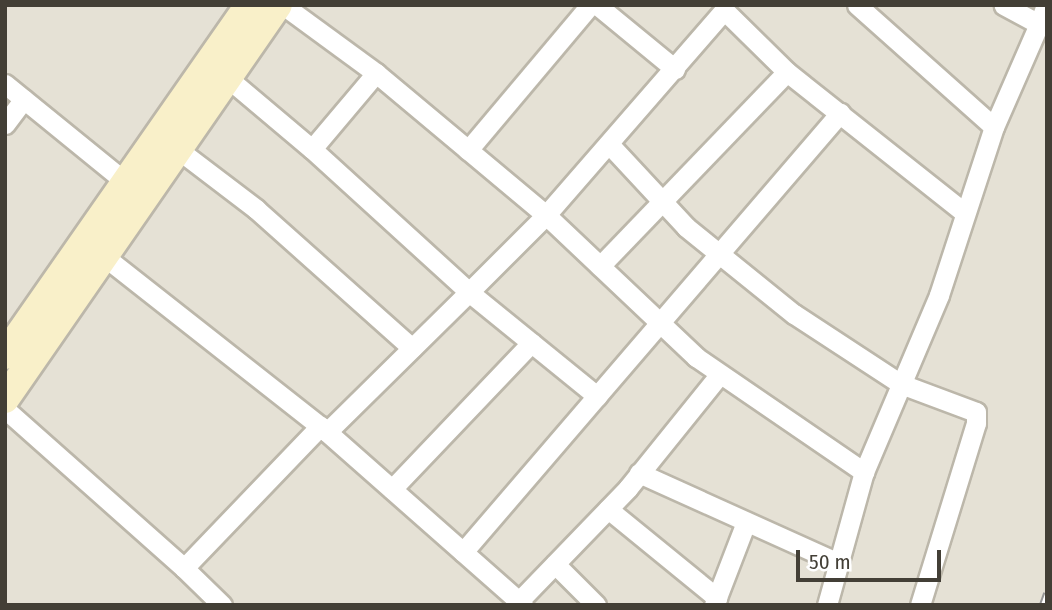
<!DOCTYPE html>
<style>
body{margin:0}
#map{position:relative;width:1052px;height:610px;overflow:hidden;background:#f1efe6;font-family:"Fira Sans Condensed",sans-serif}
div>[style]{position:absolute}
.residential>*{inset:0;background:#e5e1d5;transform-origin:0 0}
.roads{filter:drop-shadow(2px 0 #bcb7aa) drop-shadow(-2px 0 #bcb7aa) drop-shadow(0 2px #bcb7aa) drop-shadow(0 -2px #bcb7aa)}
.street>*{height:19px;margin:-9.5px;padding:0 9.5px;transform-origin:9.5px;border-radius:9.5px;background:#fff}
.secondary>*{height:28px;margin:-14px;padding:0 14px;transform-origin:14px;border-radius:14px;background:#f9f0c9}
.rail>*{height:8px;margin-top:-4px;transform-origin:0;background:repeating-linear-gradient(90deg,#fff 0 16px,#959595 0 32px);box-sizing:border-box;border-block:2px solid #959595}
span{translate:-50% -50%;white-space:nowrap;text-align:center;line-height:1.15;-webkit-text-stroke:7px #fff;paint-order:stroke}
.frame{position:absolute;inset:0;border:7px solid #433f36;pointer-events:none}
.scale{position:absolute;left:796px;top:550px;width:145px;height:32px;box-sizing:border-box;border:4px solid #433f36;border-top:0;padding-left:9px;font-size:21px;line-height:24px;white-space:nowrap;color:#433f36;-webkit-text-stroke:5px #fff;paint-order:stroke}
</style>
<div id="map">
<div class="residential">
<i style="left:5px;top:5px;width:1042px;height:600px"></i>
</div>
<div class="roads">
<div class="street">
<i style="left:283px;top:5px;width:115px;rotate:36.2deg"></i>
<i style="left:376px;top:73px;width:222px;rotate:39.9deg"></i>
<i style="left:546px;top:215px;width:271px;rotate:-49deg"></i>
<i style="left:724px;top:10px;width:88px;rotate:44.5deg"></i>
<i style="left:787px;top:72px;width:227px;rotate:38.4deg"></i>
<i style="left:597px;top:5px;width:101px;rotate:39.4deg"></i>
<i style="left:857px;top:5px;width:183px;rotate:41.7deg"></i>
<i style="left:994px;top:127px;width:112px;rotate:-66.4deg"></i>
<i style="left:1039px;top:24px;width:40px;rotate:-152deg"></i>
<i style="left:1039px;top:24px;width:20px;rotate:-70deg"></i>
<i style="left:376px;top:73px;width:99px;rotate:130.1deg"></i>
<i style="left:312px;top:149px;width:212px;rotate:42.3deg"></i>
<i style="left:469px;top:292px;width:109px;rotate:-45deg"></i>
<i style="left:546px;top:215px;width:207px;rotate:43.4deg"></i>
<i style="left:696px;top:357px;width:204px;rotate:34.4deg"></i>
<i style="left:864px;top:472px;width:192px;rotate:-67deg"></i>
<i style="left:939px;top:295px;width:177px;rotate:-71.9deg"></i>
<i style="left:230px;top:80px;width:107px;rotate:40.1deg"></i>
<i style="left:5px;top:84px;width:165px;rotate:39.1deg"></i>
<i style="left:5px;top:124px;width:31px;rotate:-53deg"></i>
<i style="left:609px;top:144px;width:113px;rotate:47.1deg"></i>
<i style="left:686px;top:227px;width:139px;rotate:38.9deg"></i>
<i style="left:794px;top:314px;width:128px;rotate:33.2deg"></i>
<i style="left:901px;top:384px;width:80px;rotate:20.5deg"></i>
<i style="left:976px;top:412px;width:11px;rotate:90deg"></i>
<i style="left:976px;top:423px;width:190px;rotate:107.1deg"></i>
<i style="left:468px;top:150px;width:189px;rotate:-49.9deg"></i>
<i style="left:180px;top:151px;width:96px;rotate:37.3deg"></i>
<i style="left:256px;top:209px;width:209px;rotate:41.7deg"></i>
<i style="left:96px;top:250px;width:294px;rotate:38.2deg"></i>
<i style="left:327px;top:432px;width:199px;rotate:-44.6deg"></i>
<i style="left:469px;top:292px;width:165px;rotate:39.1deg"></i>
<i style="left:600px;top:266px;width:269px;rotate:-46.1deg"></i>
<i style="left:5px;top:409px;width:239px;rotate:41.6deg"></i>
<i style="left:184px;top:568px;width:197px;rotate:-46.2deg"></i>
<i style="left:327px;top:432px;width:256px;rotate:41.4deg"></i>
<i style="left:519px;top:601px;width:5px;rotate:127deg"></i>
<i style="left:639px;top:473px;width:218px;rotate:24.3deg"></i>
<i style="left:392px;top:489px;width:202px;rotate:-46.4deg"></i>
<i style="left:608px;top:509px;width:141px;rotate:39.2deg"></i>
<i style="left:463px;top:552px;width:579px;rotate:-49.35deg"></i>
<i style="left:555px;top:564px;width:58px;rotate:45deg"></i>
<i style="left:184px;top:568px;width:53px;rotate:44.2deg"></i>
<i style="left:523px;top:605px;width:6px;rotate:-135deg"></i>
<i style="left:519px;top:601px;width:157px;rotate:-46deg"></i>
<i style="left:628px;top:488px;width:146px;rotate:-51.1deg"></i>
<i style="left:714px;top:605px;width:89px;rotate:-68.9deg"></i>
<i style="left:827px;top:605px;width:138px;rotate:-74.5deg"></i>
</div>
<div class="secondary">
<i style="left:5px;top:355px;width:427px;rotate:-55.1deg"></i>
<i style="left:5px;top:399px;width:479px;rotate:-55.3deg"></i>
</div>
</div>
<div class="rail">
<i style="left:1043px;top:605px;width:12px;rotate:-70deg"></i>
</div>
<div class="frame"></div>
<div class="scale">50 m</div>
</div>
